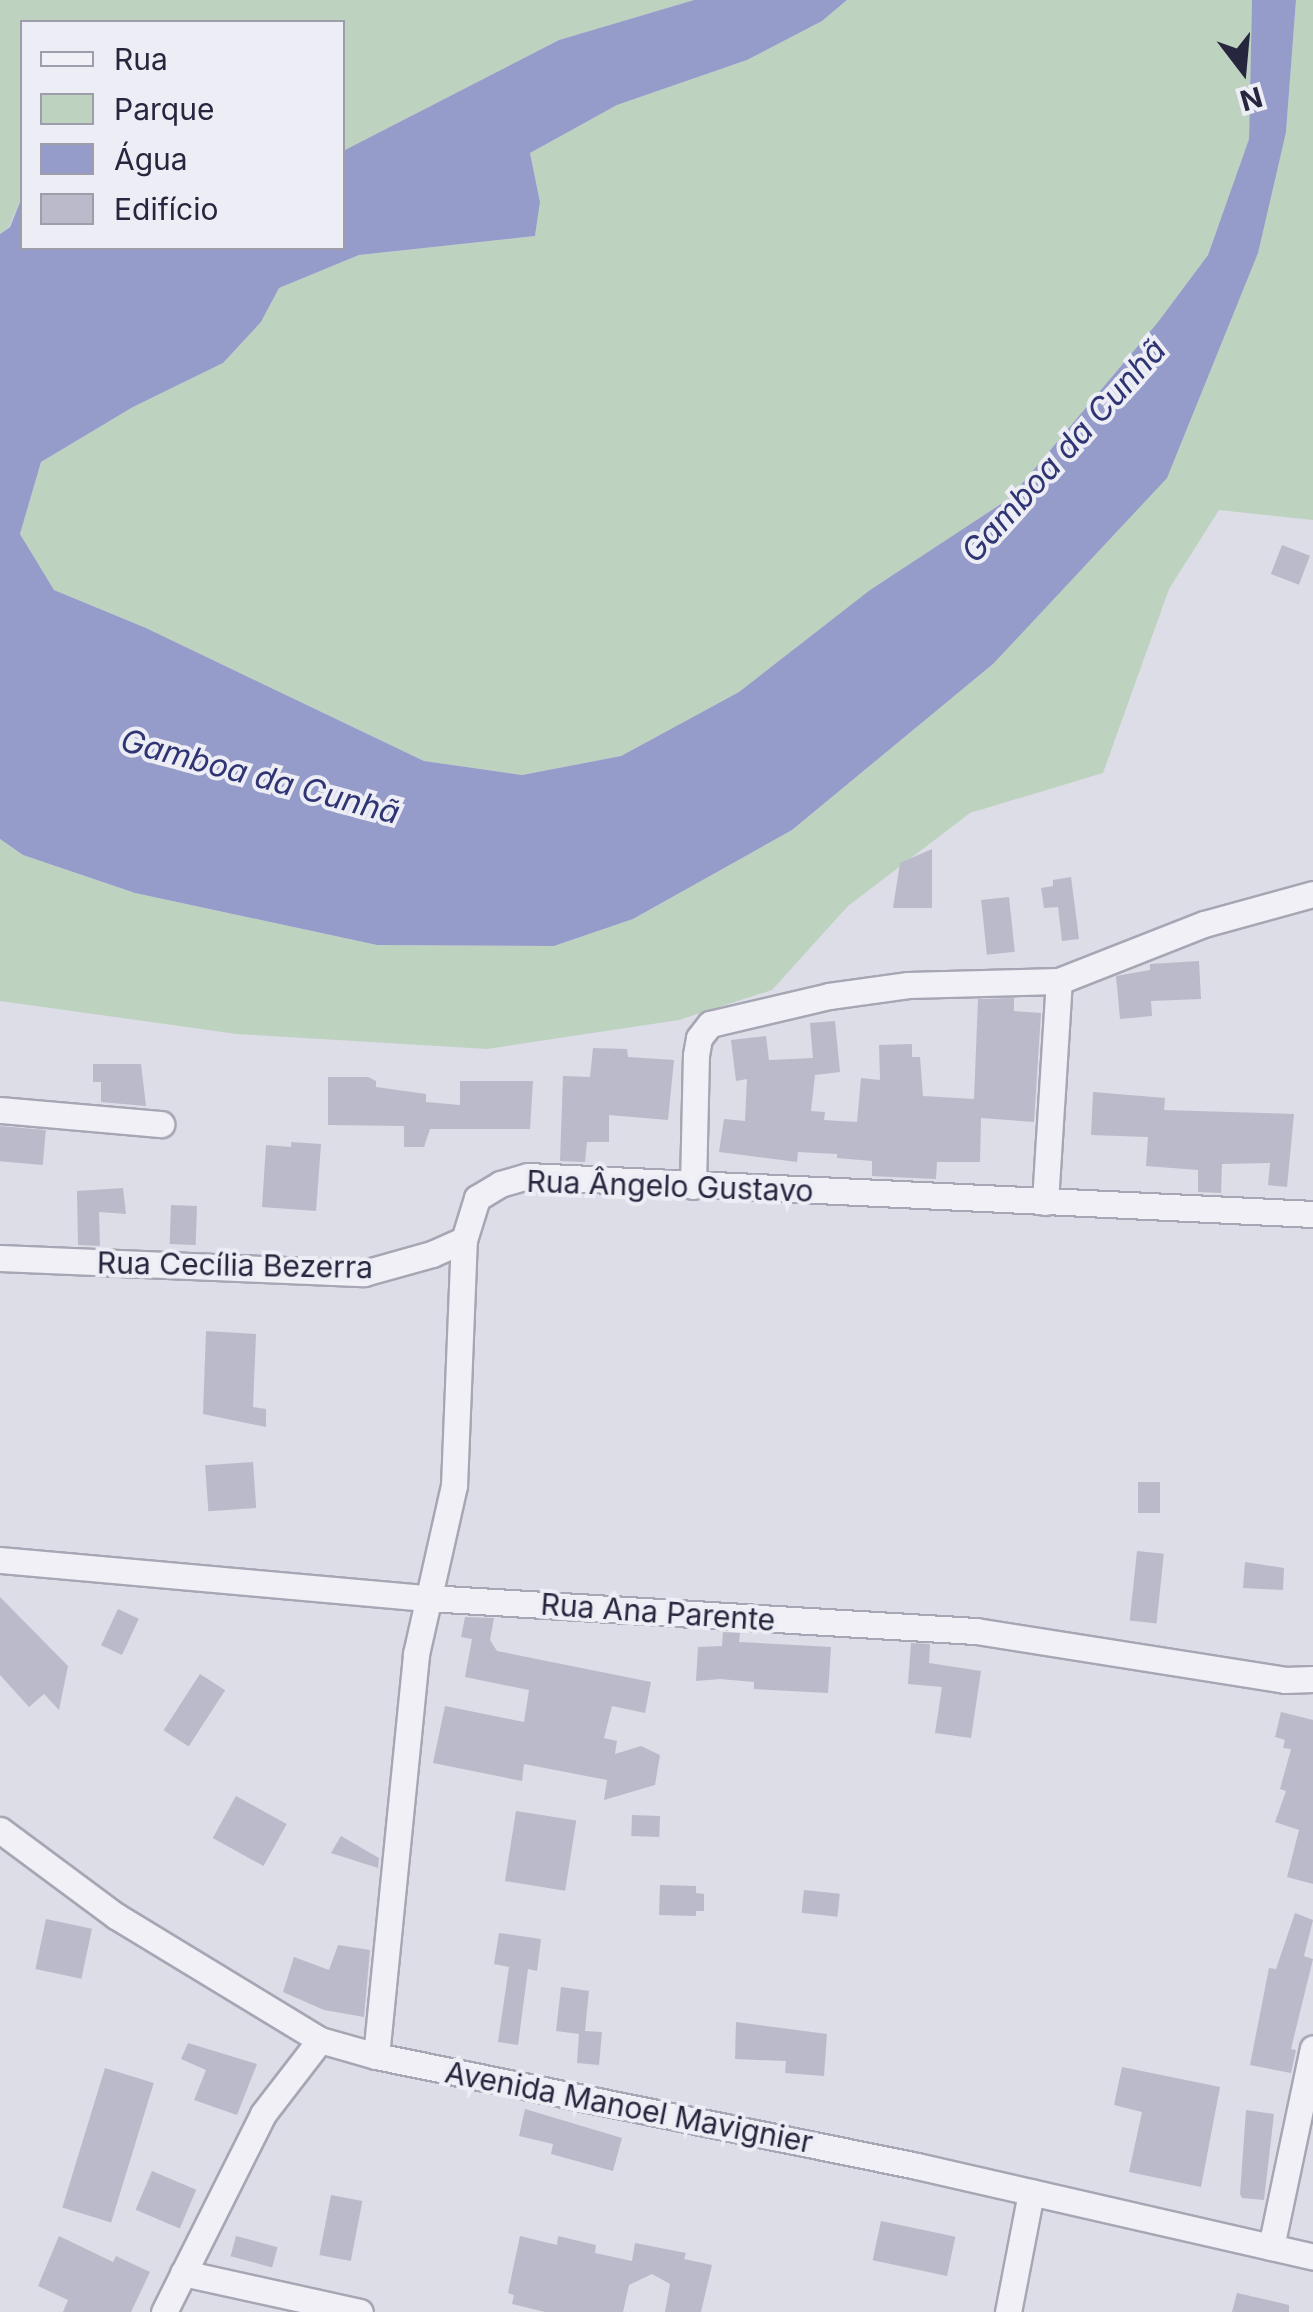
<!DOCTYPE html>
<meta charset="utf-8">
<style>
body{margin:0}
#map{position:relative;width:1313px;height:2312px;overflow:hidden;background:#dddde7;font-family:Inter,sans-serif}
div>[style]{position:absolute}
.green>*{inset:0;background:#bed2c0}
.water>*{inset:0;background:#969cc9}
.building>*{inset:0;background:#babaca;transform-origin:0 0}
.roads{filter:drop-shadow(2px 0 #a6a6b4) drop-shadow(-2px 0 #a6a6b4) drop-shadow(0 2px #a6a6b4) drop-shadow(0 -2px #a6a6b4)}
.minor>*{height:25px;margin:-12.5px;padding:0 12.5px;transform-origin:12.5px;border-radius:12.5px;background:#f0f0f6}
span{translate:-50% -50%;white-space:nowrap;text-align:center;line-height:1.15;-webkit-text-stroke:8px #ecedf5;paint-order:stroke}
.street-label{font-size:30px;color:#26263e}
.water-label{font-size:32px;color:#2f3473;font-style:italic}
.legend{position:absolute;left:20px;top:20px;width:325px;height:230px;box-sizing:border-box;background:#ecedf5;border:2px solid #9d9dac;margin:0;padding:12px 18px;list-style:none;font-size:30px;color:#26263e}
.legend li{display:flex;align-items:center;gap:20px;height:50px}
.legend b{width:50px;border:2px solid #9d9dac}
.north{position:absolute;left:1193px;top:20px;width:100px;height:100px;-webkit-text-stroke:8px #ecedf5;paint-order:stroke;rotate:164deg;font-size:28px;font-weight:700;line-height:40px;text-align:center;color:#26263e}
.north::after{content:'';display:block;margin:auto;width:35px;height:45px;background:#26263e;clip-path:polygon(50% 0,100% 100%,50% 72%,0 100%)}
</style>
<div id="map">
<div class="green">
<i style="clip-path:polygon(0 0,694px 0,559px 40px,343px 151px,342px 22px,22px 22px,22px 197px,9px 227px,0 234px)"></i>
<i style="clip-path:polygon(847px 0,1252px 0,1249px 139px,1208px 255px,1158px 322px,1010px 498px,870px 590px,739px 692px,621px 756px,522px 775px,424px 761px,146px 628px,54px 590px,20px 534px,41px 462px,133px 407px,223px 363px,261px 322px,279px 288px,359px 255px,535px 236px,540px 202px,530px 153px,617px 105px,747px 60px,822px 21px)"></i>
<i style="clip-path:polygon(1296px 0,1313px 0,1313px 520px,1219px 510px,1169px 589px,1103px 773px,970px 813px,848px 906px,772px 990px,679px 1020px,487px 1049px,237px 1034px,0 1001px,0 839px,23px 855px,135px 893px,377px 945px,554px 946px,633px 919px,792px 830px,993px 664px,1286px 132px)"></i>
</div>
<div class="water">
<i style="clip-path:polygon(694px 0,847px 0,822px 21px,747px 60px,617px 105px,530px 153px,540px 202px,535px 236px,359px 255px,279px 288px,261px 322px,223px 363px,133px 407px,41px 462px,20px 534px,54px 590px,146px 628px,424px 761px,522px 775px,621px 756px,739px 692px,870px 590px,1010px 498px,1158px 322px,1208px 255px,1249px 139px,1252px 0,1296px 0,1286px 132px,1258px 253px,1167px 478px,993px 664px,792px 830px,633px 919px,554px 946px,377px 945px,135px 893px,23px 855px,0 839px,0 234px,10px 227px,22px 197px,22px 248px,342px 248px,343px 151px,559px 40px)"></i>
</div>
<div class="building">
<i style="left:1282px;top:545px;width:30px;height:31px;rotate:21deg"></i>
<i style="clip-path:polygon(932px 849px,932px 908px,893px 908px,900px 863px)"></i>
<i style="clip-path:polygon(1071px 877px,1079px 939px,1062px 941px,1058px 907px,1044px 908px,1041px 888px,1053px 886px,1053px 880px)"></i>
<i style="left:1009px;top:897px;width:55px;height:28px;rotate:84deg"></i>
<i style="clip-path:polygon(1199px 961px,1201px 999px,1151px 1001px,1152px 1016px,1120px 1019px,1116px 976px,1150px 970px,1150px 964px)"></i>
<i style="clip-path:polygon(1014px 998px,1014px 1011px,1041px 1013px,1034px 1122px,981px 1118px,980px 1162px,937px 1162px,936px 1179px,872px 1176px,872px 1161px,837px 1158px,837px 1154px,798px 1152px,797px 1162px,719px 1152px,724px 1119px,745px 1121px,747px 1079px,736px 1081px,731px 1040px,766px 1036px,769px 1060px,813px 1058px,810px 1023px,835px 1021px,840px 1072px,815px 1075px,811px 1111px,825px 1112px,824px 1120px,857px 1122px,861px 1078px,880px 1080px,879px 1045px,912px 1044px,912px 1057px,920px 1057px,923px 1096px,974px 1099px,978px 999px)"></i>
<i style="clip-path:polygon(593px 1048px,627px 1049px,628px 1057px,674px 1060px,668px 1120px,609px 1115px,609px 1142px,587px 1142px,585px 1162px,560px 1161px,563px 1076px,590px 1077px)"></i>
<i style="clip-path:polygon(93px 1064px,141px 1064px,146px 1106px,101px 1102px,101px 1082px,93px 1082px)"></i>
<i style="clip-path:polygon(328px 1077px,368px 1077px,376px 1081px,376px 1087px,426px 1094px,426px 1102px,460px 1105px,460px 1081px,533px 1081px,530px 1129px,430px 1129px,424px 1147px,404px 1147px,404px 1126px,328px 1125px)"></i>
<i style="clip-path:polygon(1093px 1092px,1165px 1098px,1164px 1110px,1294px 1114px,1287px 1187px,1268px 1185px,1270px 1163px,1222px 1164px,1221px 1193px,1198px 1192px,1198px 1170px,1146px 1166px,1148px 1137px,1091px 1135px)"></i>
<i style="left:0;top:1126px;width:46px;height:35px;rotate:5deg"></i>
<i style="clip-path:polygon(291px 1142px,321px 1144px,316px 1211px,262px 1207px,266px 1145px,291px 1147px)"></i>
<i style="clip-path:polygon(123px 1188px,126px 1214px,99px 1212px,100px 1246px,78px 1245px,77px 1191px)"></i>
<i style="left:171px;top:1205px;width:26px;height:39px;rotate:2deg"></i>
<i style="clip-path:polygon(206px 1331px,256px 1334px,253px 1407px,266px 1409px,266px 1427px,203px 1414px)"></i>
<i style="left:253px;top:1462px;width:46px;height:48px;rotate:86deg"></i>
<i style="left:1138px;top:1482px;width:22px;height:31px"></i>
<i style="left:1137px;top:1551px;width:27px;height:70px;rotate:6deg"></i>
<i style="clip-path:polygon(1245px 1562px,1284px 1568px,1283px 1590px,1243px 1588px)"></i>
<i style="clip-path:polygon(0 1597px,68px 1666px,59px 1710px,44px 1694px,29px 1707px,0 1675px)"></i>
<i style="left:118px;top:1609px;width:23px;height:40px;rotate:25deg"></i>
<i style="clip-path:polygon(465px 1617px,494px 1618px,490px 1640px,497px 1651px,651px 1682px,645px 1713px,612px 1706px,604px 1738px,617px 1741px,615px 1754px,641px 1746px,660px 1755px,655px 1785px,604px 1800px,607px 1780px,524px 1764px,522px 1781px,433px 1763px,445px 1706px,524px 1722px,529px 1690px,465px 1677px,472px 1639px,461px 1637px)"></i>
<i style="clip-path:polygon(723px 1632px,740px 1633px,739px 1642px,831px 1647px,828px 1693px,754px 1689px,754px 1682px,720px 1679px,696px 1681px,698px 1647px,722px 1646px)"></i>
<i style="clip-path:polygon(911px 1643px,930px 1644px,929px 1663px,981px 1671px,971px 1738px,935px 1733px,942px 1687px,908px 1684px)"></i>
<i style="left:200px;top:1674px;width:30px;height:67px;rotate:33deg"></i>
<i style="clip-path:polygon(1281px 1712px,1313px 1720px,1313px 1884px,1287px 1877px,1299px 1830px,1275px 1822px,1286px 1791px,1280px 1789px,1291px 1749px,1283px 1748px,1285px 1740px,1275px 1737px)"></i>
<i style="left:236px;top:1796px;width:58px;height:48px;rotate:29deg"></i>
<i style="left:516px;top:1811px;width:61px;height:71px;rotate:9deg"></i>
<i style="left:632px;top:1815px;width:28px;height:21px;rotate:2deg"></i>
<i style="clip-path:polygon(341px 1836px,379px 1858px,378px 1868px,331px 1853px)"></i>
<i style="clip-path:polygon(660px 1885px,696px 1886px,696px 1893px,704px 1894px,704px 1911px,696px 1911px,696px 1916px,659px 1915px)"></i>
<i style="left:804px;top:1890px;width:36px;height:23px;rotate:6deg"></i>
<i style="clip-path:polygon(1295px 1913px,1313px 1920px,1304px 1956px,1313px 1959px,1291px 2049px,1296px 2050px,1291px 2073px,1250px 2065px,1269px 1968px,1276px 1969px)"></i>
<i style="left:46px;top:1919px;width:47px;height:51px;rotate:12deg"></i>
<i style="clip-path:polygon(499px 1933px,541px 1939px,537px 1971px,528px 1969px,518px 2045px,498px 2042px,509px 1967px,494px 1964px)"></i>
<i style="clip-path:polygon(338px 1945px,370px 1950px,364px 2017px,324px 2010px,283px 1992px,294px 1957px,329px 1970px)"></i>
<i style="clip-path:polygon(561px 1987px,589px 1991px,585px 2031px,602px 2032px,599px 2065px,577px 2063px,579px 2034px,556px 2031px)"></i>
<i style="clip-path:polygon(736px 2022px,827px 2034px,824px 2076px,785px 2073px,786px 2061px,735px 2059px)"></i>
<i style="clip-path:polygon(188px 2043px,257px 2064px,237px 2115px,194px 2100px,206px 2070px,181px 2059px)"></i>
<i style="clip-path:polygon(1122px 2067px,1220px 2087px,1201px 2187px,1129px 2172px,1142px 2112px,1114px 2105px)"></i>
<i style="left:105px;top:2068px;width:51px;height:146px;rotate:17deg"></i>
<i style="clip-path:polygon(525px 2109px,622px 2138px,613px 2171px,551px 2154px,553px 2144px,519px 2136px)"></i>
<i style="clip-path:polygon(1246px 2110px,1274px 2114px,1264px 2200px,1242px 2198px,1240px 2194px)"></i>
<i style="left:152px;top:2171px;width:48px;height:42px;rotate:23deg"></i>
<i style="left:331px;top:2195px;width:32px;height:61px;rotate:11deg"></i>
<i style="left:881px;top:2221px;width:76px;height:40px;rotate:12deg"></i>
<i style="clip-path:polygon(59px 2236px,113px 2262px,116px 2256px,150px 2272px,131px 2312px,63px 2312px,68px 2300px,38px 2286px)"></i>
<i style="left:236px;top:2236px;width:43px;height:21px;rotate:15deg"></i>
<i style="clip-path:polygon(520px 2236px,557px 2245px,558px 2236px,596px 2245px,595px 2253px,632px 2261px,635px 2243px,686px 2253px,684px 2259px,712px 2265px,701px 2312px,665px 2312px,670px 2284px,652px 2274px,629px 2285px,623px 2312px,545px 2312px,512px 2304px,514px 2295px,508px 2293px)"></i>
<i style="clip-path:polygon(1237px 2293px,1289px 2305px,1289px 2312px,1232px 2312px)"></i>
</div>
<div class="roads">
<div class="minor">
<i style="left:0;top:1110px;width:162px;rotate:5deg"></i>
<i style="left:693px;top:1186px;width:131px;rotate:-88.7deg"></i>
<i style="left:696px;top:1055px;width:17px;rotate:-80deg"></i>
<i style="left:699px;top:1038px;width:18px;rotate:-52deg"></i>
<i style="left:710px;top:1024px;width:122px;rotate:-13.2deg"></i>
<i style="left:829px;top:996px;width:80px;rotate:-7.9deg"></i>
<i style="left:908px;top:985px;width:151px;rotate:-1.5deg"></i>
<i style="left:1059px;top:981px;width:156px;rotate:-21.5deg"></i>
<i style="left:1204px;top:924px;width:113px;rotate:-15.4deg"></i>
<i style="left:1045px;top:1202px;width:221px;rotate:-86.4deg"></i>
<i style="left:0;top:1258px;width:364px;rotate:2.4deg"></i>
<i style="left:364px;top:1273px;width:71px;rotate:-15.6deg"></i>
<i style="left:432px;top:1254px;width:35px;rotate:-24deg"></i>
<i style="left:0;top:1560px;width:430px;rotate:5.1deg"></i>
<i style="left:428px;top:1598px;width:549px;rotate:3.45deg"></i>
<i style="left:976px;top:1631px;width:313px;rotate:9deg"></i>
<i style="left:1285px;top:1680px;width:28px;rotate:-2deg"></i>
<i style="left:0;top:1830px;width:144px;rotate:36.6deg"></i>
<i style="left:116px;top:1916px;width:239px;rotate:31.3deg"></i>
<i style="left:320px;top:2040px;width:58px;rotate:15.9deg"></i>
<i style="left:376px;top:2056px;width:552px;rotate:11.49deg"></i>
<i style="left:917px;top:2166px;width:406px;rotate:12.9deg"></i>
<i style="left:376px;top:2056px;width:404px;rotate:-84.3deg"></i>
<i style="left:416px;top:1654px;width:172px;rotate:-77.3deg"></i>
<i style="left:454px;top:1486px;width:246px;rotate:-87.7deg"></i>
<i style="left:464px;top:1240px;width:44px;rotate:-72.8deg"></i>
<i style="left:477px;top:1198px;width:27px;rotate:-31deg"></i>
<i style="left:500px;top:1184px;width:29px;rotate:-16deg"></i>
<i style="left:528px;top:1176px;width:786px;rotate:2.77deg"></i>
<i style="left:1271px;top:2247px;width:203px;rotate:-78.1deg"></i>
<i style="left:183px;top:2273px;width:181px;rotate:12.4deg"></i>
<i style="left:164px;top:2312px;width:221px;rotate:-63.4deg"></i>
<i style="left:263px;top:2114px;width:93px;rotate:-52.4deg"></i>
<i style="left:1008px;top:2312px;width:122px;rotate:-79.1deg"></i>
</div>
</div>
<div class="street-label">
<span style="left:670px;top:1186px;rotate:2deg">Rua Ângelo Gustavo</span>
<span style="left:235px;top:1265px;rotate:1deg">Rua Cecília Bezerra</span>
<span style="left:658px;top:1612px;rotate:4deg">Rua Ana Parente</span>
<span style="left:629px;top:2107px;rotate:11deg">Avenida Manoel Mavignier</span>
</div>
<div class="water-label">
<span style="left:1064px;top:451px;rotate:-48deg">Gamboa da Cunhã</span>
<span style="left:260px;top:777px;rotate:15deg">Gamboa da Cunhã</span>
</div>
<ul class="legend">
<li><b style="height:12px;background:#f0f0f6"></b>Rua</li>
<li><b style="height:28px;background:#bed2c0"></b>Parque</li>
<li><b style="height:28px;background:#969cc9"></b>Água</li>
<li><b style="height:28px;background:#babaca"></b>Edifício</li>
</ul>
<div class="north">N</div>
</div>
